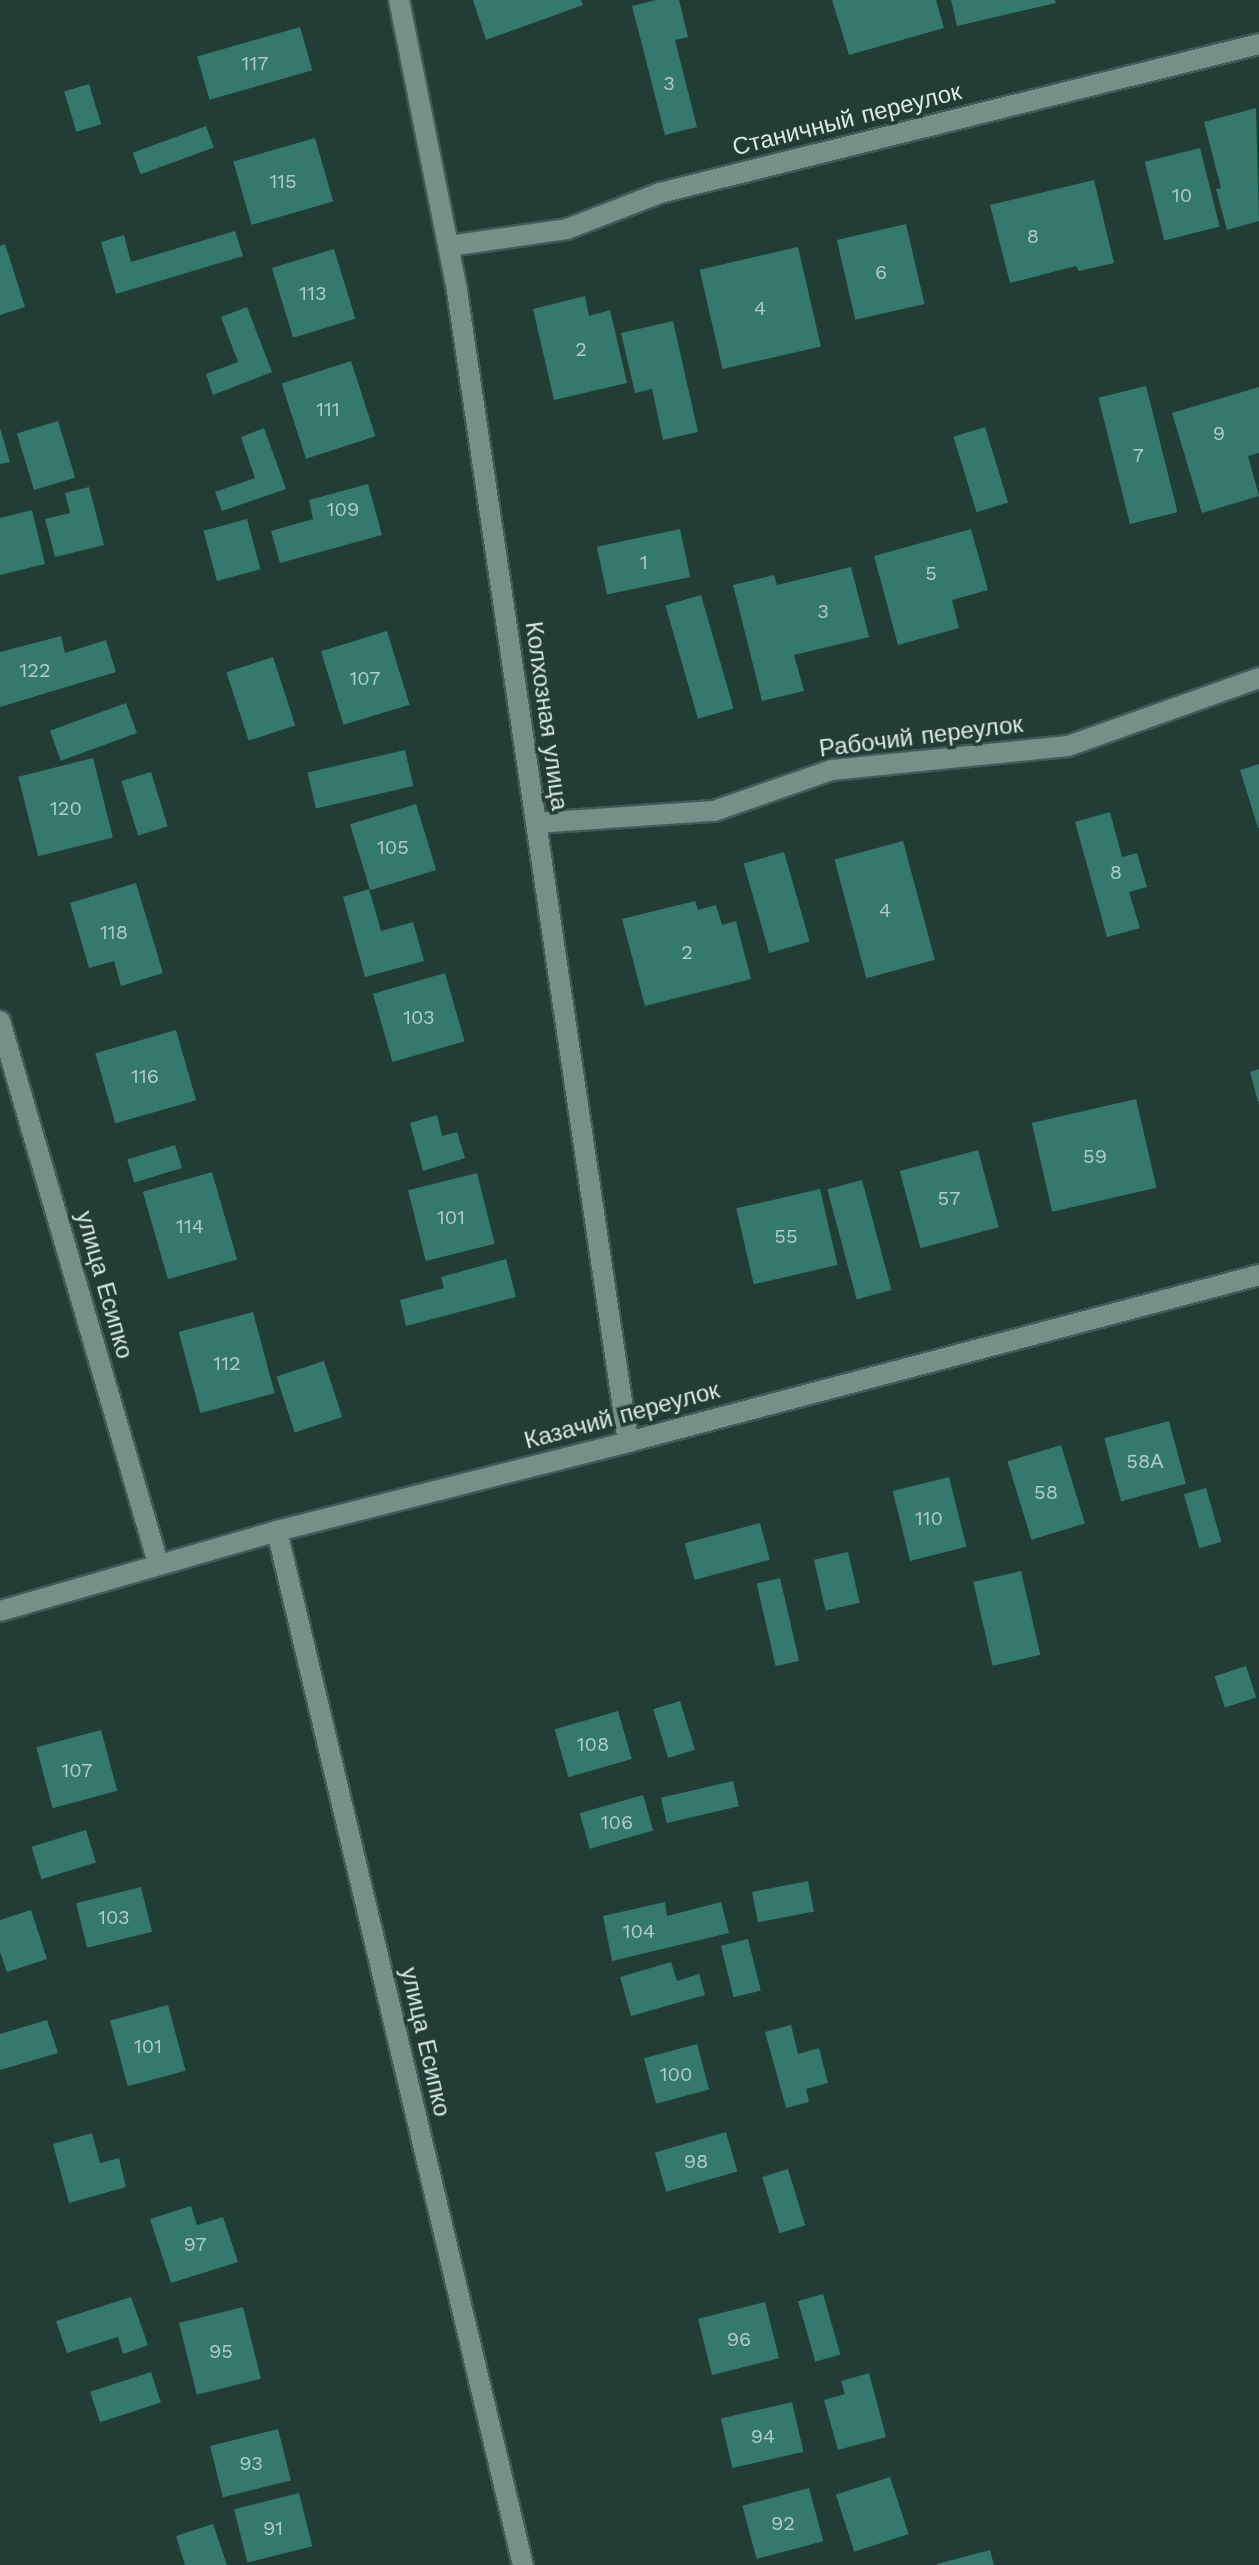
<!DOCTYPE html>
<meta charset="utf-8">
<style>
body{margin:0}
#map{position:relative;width:1259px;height:2565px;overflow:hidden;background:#223c36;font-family:"Work Sans",sans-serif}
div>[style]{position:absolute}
.building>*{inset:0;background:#34796c;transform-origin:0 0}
.roads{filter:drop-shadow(2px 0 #445a56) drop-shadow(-2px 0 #445a56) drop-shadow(0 2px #445a56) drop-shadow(0 -2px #445a56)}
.minor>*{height:20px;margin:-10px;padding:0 10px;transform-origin:10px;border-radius:10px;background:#749089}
span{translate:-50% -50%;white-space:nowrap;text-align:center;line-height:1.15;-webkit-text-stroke:7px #223c36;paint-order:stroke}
.number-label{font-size:20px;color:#b0cdc7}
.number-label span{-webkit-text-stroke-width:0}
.street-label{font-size:24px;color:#dae9e5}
</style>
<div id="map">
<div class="building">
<i style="clip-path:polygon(473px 0,581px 0,583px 5px,486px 40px)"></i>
<i style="clip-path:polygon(656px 0,679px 0,688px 37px,675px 40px,697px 127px,665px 135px,632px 6px)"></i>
<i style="clip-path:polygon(832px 0,936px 0,944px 28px,849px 55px)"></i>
<i style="clip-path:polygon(951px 0,1055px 0,1056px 3px,957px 26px)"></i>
<i style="left:300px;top:27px;width:45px;height:107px;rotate:74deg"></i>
<i style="left:89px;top:84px;width:42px;height:26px;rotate:73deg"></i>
<i style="clip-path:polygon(1256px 108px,1259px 221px,1227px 230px,1216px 189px,1221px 188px,1204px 122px)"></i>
<i style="left:206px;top:126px;width:23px;height:78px;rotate:70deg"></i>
<i style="left:315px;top:138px;width:66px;height:85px;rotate:74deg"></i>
<i style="left:1200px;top:148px;width:81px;height:57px;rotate:76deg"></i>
<i style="clip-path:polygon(1094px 180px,1114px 263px,1079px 271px,1076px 266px,1010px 283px,990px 205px)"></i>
<i style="left:906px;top:224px;width:82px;height:71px;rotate:77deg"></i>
<i style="clip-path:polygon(235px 231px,243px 256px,116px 294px,101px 242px,124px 235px,131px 262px)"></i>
<i style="clip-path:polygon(5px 244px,25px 307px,0 315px,0 246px)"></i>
<i style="left:798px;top:247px;width:102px;height:101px;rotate:77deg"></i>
<i style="left:334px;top:249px;width:73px;height:65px;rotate:73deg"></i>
<i style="clip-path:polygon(585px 296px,589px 316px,610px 310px,627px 383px,554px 400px,533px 309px)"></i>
<i style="clip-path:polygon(247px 307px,272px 372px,213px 395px,206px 374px,238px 362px,221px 317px)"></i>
<i style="clip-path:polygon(673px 321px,698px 432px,663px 440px,652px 389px,635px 393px,621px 333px)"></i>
<i style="left:351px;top:361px;width:79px;height:73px;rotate:72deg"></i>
<i style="left:1146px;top:386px;width:130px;height:49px;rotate:76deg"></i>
<i style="clip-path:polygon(1259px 387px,1259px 453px,1248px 456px,1259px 496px,1202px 513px,1172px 413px)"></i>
<i style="left:58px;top:421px;width:59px;height:43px;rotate:73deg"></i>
<i style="left:985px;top:427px;width:79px;height:33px;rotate:73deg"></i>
<i style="clip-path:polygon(0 428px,10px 462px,0 464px)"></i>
<i style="clip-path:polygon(264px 428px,286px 489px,222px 511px,215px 492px,255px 478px,241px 437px)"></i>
<i style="clip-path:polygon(368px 484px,382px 535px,280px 563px,271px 531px,313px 519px,309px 500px)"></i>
<i style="clip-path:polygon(89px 487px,104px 545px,55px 557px,45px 519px,70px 513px,65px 493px)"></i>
<i style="clip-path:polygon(32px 510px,45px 564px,0 575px,0 518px)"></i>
<i style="left:247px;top:519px;width:52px;height:45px;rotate:75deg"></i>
<i style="left:680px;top:529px;width:49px;height:85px;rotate:78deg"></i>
<i style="clip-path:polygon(971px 529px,988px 590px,952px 600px,959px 628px,898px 645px,874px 556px)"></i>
<i style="clip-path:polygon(851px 567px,869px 637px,794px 655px,804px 691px,762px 701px,733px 585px,774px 575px,777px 585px)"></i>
<i style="left:701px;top:595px;width:118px;height:37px;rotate:74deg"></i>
<i style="left:387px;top:631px;width:77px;height:69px;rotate:73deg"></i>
<i style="clip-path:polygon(61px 636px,65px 653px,106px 640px,116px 672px,0 707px,0 652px)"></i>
<i style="left:273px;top:657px;width:72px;height:49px;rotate:72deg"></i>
<i style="left:126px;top:703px;width:32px;height:81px;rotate:70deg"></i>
<i style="left:405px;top:750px;width:37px;height:100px;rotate:77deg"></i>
<i style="left:93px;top:758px;width:82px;height:77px;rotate:76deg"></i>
<i style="clip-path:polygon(1259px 764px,1259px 828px,1258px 828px,1240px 770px)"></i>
<i style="left:151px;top:772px;width:57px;height:31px;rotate:73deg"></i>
<i style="left:416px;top:804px;width:69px;height:69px;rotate:73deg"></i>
<i style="clip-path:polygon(1110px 812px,1122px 857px,1137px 853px,1147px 887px,1129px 892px,1140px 928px,1107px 937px,1075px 822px)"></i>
<i style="left:903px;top:841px;width:123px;height:71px;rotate:75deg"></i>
<i style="left:784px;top:852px;width:93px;height:42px;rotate:74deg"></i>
<i style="clip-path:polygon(136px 883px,163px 973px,121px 986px,114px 961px,89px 968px,70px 903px)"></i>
<i style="clip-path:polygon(369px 889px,381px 931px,413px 922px,424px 961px,365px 977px,343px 897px)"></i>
<i style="clip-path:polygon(695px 901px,698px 910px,716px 905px,722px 925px,736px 921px,751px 979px,645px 1006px,622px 919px)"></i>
<i style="left:445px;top:973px;width:71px;height:75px;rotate:74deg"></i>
<i style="left:176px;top:1030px;width:73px;height:84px;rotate:74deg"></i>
<i style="clip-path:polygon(1259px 1069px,1259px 1101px,1258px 1102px,1250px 1072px)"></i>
<i style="left:1136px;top:1099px;width:91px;height:107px;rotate:77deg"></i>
<i style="clip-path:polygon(437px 1115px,442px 1136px,457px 1132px,465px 1158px,423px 1171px,410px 1123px)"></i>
<i style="left:175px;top:1145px;width:24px;height:50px;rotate:73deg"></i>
<i style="left:978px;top:1150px;width:80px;height:81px;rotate:75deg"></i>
<i style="left:212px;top:1172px;width:91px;height:72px;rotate:74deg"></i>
<i style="left:477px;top:1173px;width:73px;height:71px;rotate:76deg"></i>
<i style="left:862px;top:1180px;width:114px;height:36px;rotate:75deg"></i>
<i style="left:820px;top:1189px;width:78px;height:86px;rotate:77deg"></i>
<i style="clip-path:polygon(506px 1259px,516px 1297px,406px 1326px,400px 1300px,444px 1288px,441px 1277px)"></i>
<i style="left:253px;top:1312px;width:84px;height:77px;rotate:75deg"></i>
<i style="left:324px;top:1361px;width:59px;height:50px;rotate:72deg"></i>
<i style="left:1169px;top:1421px;width:65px;height:67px;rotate:75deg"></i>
<i style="left:1061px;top:1445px;width:82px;height:56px;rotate:73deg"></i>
<i style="left:949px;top:1477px;width:72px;height:58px;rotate:76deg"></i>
<i style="left:1206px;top:1488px;width:56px;height:23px;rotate:74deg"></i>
<i style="left:760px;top:1523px;width:38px;height:78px;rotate:75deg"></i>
<i style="left:848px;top:1552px;width:52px;height:35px;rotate:77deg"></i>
<i style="left:1021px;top:1571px;width:86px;height:49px;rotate:77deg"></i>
<i style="left:780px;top:1578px;width:85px;height:24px;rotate:77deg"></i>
<i style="left:1246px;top:1666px;width:33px;height:33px;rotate:72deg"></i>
<i style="left:680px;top:1701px;width:51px;height:28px;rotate:73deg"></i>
<i style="left:618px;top:1711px;width:50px;height:66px;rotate:74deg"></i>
<i style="left:101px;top:1730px;width:63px;height:67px;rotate:75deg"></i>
<i style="left:733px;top:1781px;width:26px;height:74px;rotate:77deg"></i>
<i style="left:643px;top:1795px;width:37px;height:66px;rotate:74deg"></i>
<i style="left:86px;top:1830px;width:34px;height:57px;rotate:73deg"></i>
<i style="left:808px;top:1881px;width:31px;height:57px;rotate:79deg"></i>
<i style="left:141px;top:1887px;width:46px;height:67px;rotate:76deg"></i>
<i style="clip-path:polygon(665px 1902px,667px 1916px,721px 1902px,729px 1933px,612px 1961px,603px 1916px)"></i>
<i style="clip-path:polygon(31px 1910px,47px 1959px,7px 1972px,0 1952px,0 1920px)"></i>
<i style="left:748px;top:1939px;width:53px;height:28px;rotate:76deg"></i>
<i style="clip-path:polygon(671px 1962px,677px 1981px,699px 1974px,705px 1995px,631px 2016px,620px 1977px)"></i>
<i style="left:168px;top:2005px;width:68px;height:60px;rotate:75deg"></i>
<i style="clip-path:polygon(47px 2020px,58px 2053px,0 2070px,0 2034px)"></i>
<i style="clip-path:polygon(791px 2025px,798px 2054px,819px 2048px,828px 2083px,806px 2089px,809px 2102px,786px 2108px,765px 2032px)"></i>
<i style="left:697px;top:2044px;width:47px;height:55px;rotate:75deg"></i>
<i style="left:726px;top:2132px;width:41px;height:74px;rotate:74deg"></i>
<i style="clip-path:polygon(92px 2133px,100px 2163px,119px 2158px,126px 2187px,69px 2203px,53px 2144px)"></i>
<i style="left:788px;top:2169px;width:59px;height:27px;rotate:73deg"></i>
<i style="clip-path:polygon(191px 2206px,197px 2225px,223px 2217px,238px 2262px,171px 2283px,150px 2219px)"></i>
<i style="left:823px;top:2294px;width:63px;height:26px;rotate:74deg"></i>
<i style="clip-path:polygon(131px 2297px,148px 2345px,123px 2354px,118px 2337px,67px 2353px,56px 2321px)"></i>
<i style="left:765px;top:2302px;width:58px;height:69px;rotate:76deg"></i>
<i style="left:243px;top:2307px;width:74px;height:66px;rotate:76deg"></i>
<i style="left:151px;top:2372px;width:32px;height:64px;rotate:72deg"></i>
<i style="clip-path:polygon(869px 2373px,886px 2437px,838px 2450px,824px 2400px,845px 2394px,841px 2381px)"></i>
<i style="left:792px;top:2402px;width:51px;height:73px;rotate:77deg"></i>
<i style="left:278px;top:2429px;width:53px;height:70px;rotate:76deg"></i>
<i style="left:890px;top:2477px;width:60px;height:57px;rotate:72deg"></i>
<i style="left:809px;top:2488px;width:55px;height:69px;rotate:75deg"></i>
<i style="left:299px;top:2493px;width:55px;height:67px;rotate:76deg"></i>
<i style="clip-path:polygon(213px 2524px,227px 2565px,185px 2565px,176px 2536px)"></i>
<i style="clip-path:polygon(990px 2550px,994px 2565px,937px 2565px,937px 2564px)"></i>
</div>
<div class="roads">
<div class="minor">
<i style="left:399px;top:0;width:297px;rotate:78.7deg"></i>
<i style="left:457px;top:291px;width:1164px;rotate:81.55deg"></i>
<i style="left:449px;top:246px;width:119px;rotate:-8.2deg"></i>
<i style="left:567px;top:229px;width:100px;rotate:-21.2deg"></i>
<i style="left:660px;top:193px;width:617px;rotate:-13.97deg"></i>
<i style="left:536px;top:823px;width:178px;rotate:-3.9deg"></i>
<i style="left:714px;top:811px;width:125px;rotate:-19.2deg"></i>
<i style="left:832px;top:770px;width:237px;rotate:-5.8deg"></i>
<i style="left:1068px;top:746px;width:203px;rotate:-19.6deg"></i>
<i style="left:0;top:1021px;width:565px;rotate:73.75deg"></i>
<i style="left:277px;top:1531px;width:1063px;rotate:76.62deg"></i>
<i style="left:0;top:1611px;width:288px;rotate:-16.1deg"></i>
<i style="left:277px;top:1531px;width:362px;rotate:-14.2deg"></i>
<i style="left:628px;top:1442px;width:653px;rotate:-14.82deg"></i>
</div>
</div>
<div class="number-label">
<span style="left:255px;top:63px">117</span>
<span style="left:669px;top:83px">3</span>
<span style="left:283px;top:181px">115</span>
<span style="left:1182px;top:195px">10</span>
<span style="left:1033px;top:236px">8</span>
<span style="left:881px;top:272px">6</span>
<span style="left:313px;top:293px">113</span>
<span style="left:760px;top:308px">4</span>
<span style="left:581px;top:349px">2</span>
<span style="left:328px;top:409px">111</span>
<span style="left:1219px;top:433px">9</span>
<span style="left:1138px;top:455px">7</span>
<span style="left:343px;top:509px">109</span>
<span style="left:644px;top:562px">1</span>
<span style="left:931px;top:573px">5</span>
<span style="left:823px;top:611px">3</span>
<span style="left:35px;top:670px">122</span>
<span style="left:365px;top:678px">107</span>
<span style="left:66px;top:808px">120</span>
<span style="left:393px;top:847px">105</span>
<span style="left:1116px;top:872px">8</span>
<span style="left:885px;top:910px">4</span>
<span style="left:114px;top:932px">118</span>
<span style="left:687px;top:952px">2</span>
<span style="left:419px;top:1017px">103</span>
<span style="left:145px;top:1076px">116</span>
<span style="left:1095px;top:1156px">59</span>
<span style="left:949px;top:1198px">57</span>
<span style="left:451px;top:1217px">101</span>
<span style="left:190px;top:1226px">114</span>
<span style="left:786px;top:1236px">55</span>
<span style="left:227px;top:1363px">112</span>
<span style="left:1145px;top:1461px">58А</span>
<span style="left:1046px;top:1492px">58</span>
<span style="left:929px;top:1518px">110</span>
<span style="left:593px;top:1744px">108</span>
<span style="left:77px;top:1770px">107</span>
<span style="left:617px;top:1822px">106</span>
<span style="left:114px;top:1917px">103</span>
<span style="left:639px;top:1931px">104</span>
<span style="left:148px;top:2046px">101</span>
<span style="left:676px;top:2074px">100</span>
<span style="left:696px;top:2161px">98</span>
<span style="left:195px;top:2244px">97</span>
<span style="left:739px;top:2339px">96</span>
<span style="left:221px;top:2351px">95</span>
<span style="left:763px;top:2436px">94</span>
<span style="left:251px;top:2463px">93</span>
<span style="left:783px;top:2523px">92</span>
<span style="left:273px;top:2528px">91</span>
</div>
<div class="street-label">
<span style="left:847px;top:120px;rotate:-14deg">Станичный переулок</span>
<span style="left:546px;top:716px;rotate:82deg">Колхозная улица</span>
<span style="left:921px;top:737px;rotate:-7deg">Рабочий переулок</span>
<span style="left:104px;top:1285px;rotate:74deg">улица Есипко</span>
<span style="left:622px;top:1416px;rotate:-15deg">Казачий переулок</span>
<span style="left:425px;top:2042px;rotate:77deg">улица Есипко</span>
</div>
</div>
